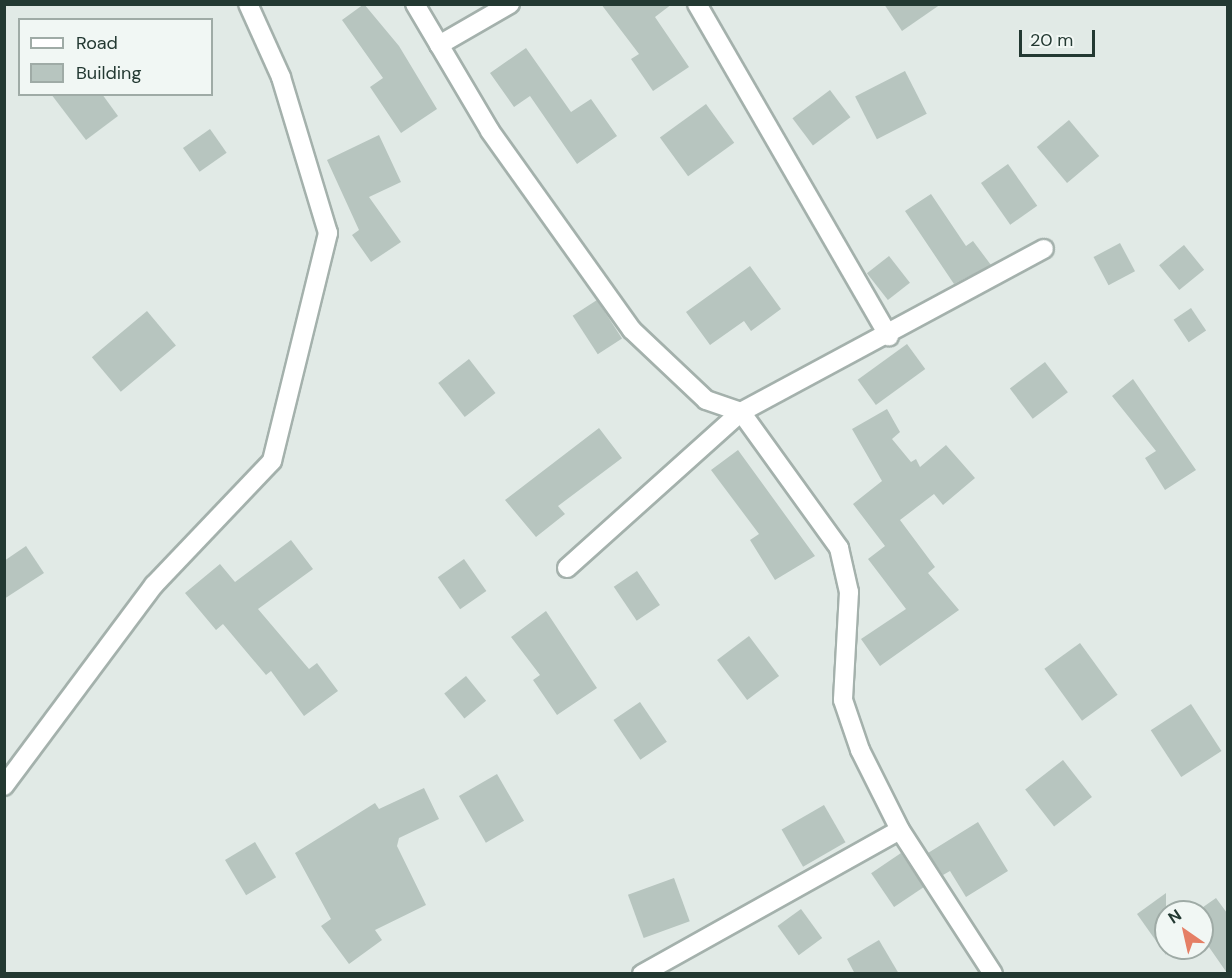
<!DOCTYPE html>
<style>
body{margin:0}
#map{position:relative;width:1232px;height:978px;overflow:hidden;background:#e1eae6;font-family:"DM Sans",sans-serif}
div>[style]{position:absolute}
.building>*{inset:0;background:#b7c5bf;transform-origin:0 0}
.roads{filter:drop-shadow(2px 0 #a4b1ac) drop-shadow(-2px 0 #a4b1ac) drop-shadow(0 2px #a4b1ac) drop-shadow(0 -2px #a4b1ac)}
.minor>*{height:18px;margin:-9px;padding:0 9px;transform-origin:9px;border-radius:9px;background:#fff}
span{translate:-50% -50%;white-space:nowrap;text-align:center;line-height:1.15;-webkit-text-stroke:4.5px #f1f7f4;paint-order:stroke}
.frame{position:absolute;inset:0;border:6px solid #233932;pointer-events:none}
.legend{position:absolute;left:18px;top:18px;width:195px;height:78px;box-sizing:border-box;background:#f1f7f4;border:2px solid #9faba6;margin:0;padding:8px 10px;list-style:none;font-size:18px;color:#233932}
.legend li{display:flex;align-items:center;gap:12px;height:30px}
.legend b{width:30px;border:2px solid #9faba6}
.north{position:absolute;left:1154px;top:900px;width:60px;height:60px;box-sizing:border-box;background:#f1f7f4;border:2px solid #9faba6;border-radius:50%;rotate:326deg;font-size:16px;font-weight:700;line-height:24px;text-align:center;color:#233932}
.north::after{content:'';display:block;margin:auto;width:21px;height:27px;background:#e57f65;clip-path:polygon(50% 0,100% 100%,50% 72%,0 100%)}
.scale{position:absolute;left:1019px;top:30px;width:76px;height:27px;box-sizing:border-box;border:3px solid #233932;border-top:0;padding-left:8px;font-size:18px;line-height:21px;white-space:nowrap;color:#233932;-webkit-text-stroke:4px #f1f7f4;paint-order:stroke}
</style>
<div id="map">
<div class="building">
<i style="clip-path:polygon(364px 4px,399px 46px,437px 109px,401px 133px,370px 87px,383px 78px,342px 20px)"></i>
<i style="clip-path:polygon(601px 4px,672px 4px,655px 17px,689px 67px,653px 91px,631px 59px,639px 54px)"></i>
<i style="clip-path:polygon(884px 4px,941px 4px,902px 31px)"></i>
<i style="clip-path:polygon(526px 48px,571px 112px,591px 99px,617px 136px,577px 164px,530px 96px,514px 107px,490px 73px)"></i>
<i style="left:905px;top:71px;width:48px;height:56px;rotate:63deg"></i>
<i style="left:830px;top:90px;width:34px;height:47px;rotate:53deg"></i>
<i style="clip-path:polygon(51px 94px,102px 94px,118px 116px,86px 140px)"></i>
<i style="left:706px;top:104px;width:48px;height:57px;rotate:54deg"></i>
<i style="left:1069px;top:120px;width:47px;height:42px;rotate:50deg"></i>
<i style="left:210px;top:129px;width:29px;height:33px;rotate:55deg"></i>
<i style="clip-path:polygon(379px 135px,401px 182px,369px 197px,401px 242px,371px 262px,352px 235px,359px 230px,327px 160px)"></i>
<i style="left:1008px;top:164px;width:51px;height:33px;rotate:55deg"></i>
<i style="clip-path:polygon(931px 194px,966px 246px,973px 241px,991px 265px,954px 284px,905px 211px)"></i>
<i style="left:1120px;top:243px;width:32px;height:30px;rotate:62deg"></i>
<i style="left:1184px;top:245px;width:32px;height:32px;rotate:51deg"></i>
<i style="left:889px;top:256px;width:34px;height:28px;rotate:52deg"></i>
<i style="clip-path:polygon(750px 266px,781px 309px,751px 331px,744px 321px,710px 345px,686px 312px)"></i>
<i style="left:597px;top:300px;width:46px;height:29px;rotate:57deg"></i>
<i style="left:1191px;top:308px;width:27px;height:21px;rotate:56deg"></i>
<i style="left:147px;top:311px;width:45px;height:72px;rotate:50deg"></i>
<i style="left:907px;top:344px;width:31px;height:61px;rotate:54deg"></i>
<i style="left:469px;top:359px;width:43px;height:39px;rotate:52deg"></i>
<i style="left:1045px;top:362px;width:38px;height:44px;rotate:53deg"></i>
<i style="clip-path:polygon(1133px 379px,1196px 470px,1165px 490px,1145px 458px,1156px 451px,1112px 396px)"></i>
<i style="clip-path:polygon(887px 409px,900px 432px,892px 439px,911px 462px,916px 459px,920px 467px,946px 445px,975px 478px,943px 505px,934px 494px,900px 520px,935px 567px,928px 573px,959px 610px,880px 666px,861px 639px,906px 609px,868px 559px,885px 546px,853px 504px,882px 481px,852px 429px)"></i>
<i style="clip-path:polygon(599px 428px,622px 458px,558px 506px,565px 514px,536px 537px,505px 500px)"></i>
<i style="clip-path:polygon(738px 450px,815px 556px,775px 580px,750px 540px,759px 534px,711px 470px)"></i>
<i style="clip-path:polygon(291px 540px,313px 569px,258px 609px,309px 669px,317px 663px,338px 691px,304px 716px,271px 671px,266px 675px,223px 624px,216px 630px,185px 593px,220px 564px,235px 582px)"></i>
<i style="clip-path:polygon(26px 546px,44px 573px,4px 599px,4px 561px)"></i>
<i style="left:464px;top:559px;width:39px;height:32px;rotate:55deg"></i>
<i style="left:637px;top:571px;width:41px;height:28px;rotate:56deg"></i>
<i style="clip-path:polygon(546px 611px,597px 688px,557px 715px,533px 680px,540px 675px,511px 637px)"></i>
<i style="left:749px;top:636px;width:50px;height:40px;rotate:53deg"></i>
<i style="left:1080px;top:643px;width:64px;height:44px;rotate:54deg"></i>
<i style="left:466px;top:676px;width:32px;height:28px;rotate:51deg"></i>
<i style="left:640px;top:702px;width:48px;height:32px;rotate:56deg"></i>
<i style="left:1191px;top:704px;width:56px;height:48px;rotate:57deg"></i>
<i style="left:1063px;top:760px;width:47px;height:48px;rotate:52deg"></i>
<i style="left:497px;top:774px;width:54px;height:44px;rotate:60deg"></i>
<i style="clip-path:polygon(424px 788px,439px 819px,399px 838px,397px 846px,426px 905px,375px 930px,382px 940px,349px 964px,321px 926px,331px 919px,295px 853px,375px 803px,379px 809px)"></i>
<i style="left:824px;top:805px;width:43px;height:49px;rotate:60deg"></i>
<i style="clip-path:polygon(978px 822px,1008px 871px,966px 897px,950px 871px,943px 875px,928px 853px)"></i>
<i style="left:255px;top:842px;width:41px;height:35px;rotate:59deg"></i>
<i style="left:901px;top:853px;width:41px;height:36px;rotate:56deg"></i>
<i style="left:674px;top:878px;width:46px;height:49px;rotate:70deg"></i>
<i style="clip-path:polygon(1166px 893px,1166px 955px,1137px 914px)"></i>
<i style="clip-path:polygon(1216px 898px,1227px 913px,1227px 973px,1202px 937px,1202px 912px,1196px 912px)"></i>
<i style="left:801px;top:909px;width:36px;height:29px;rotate:54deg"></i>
<i style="clip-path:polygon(879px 940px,899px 974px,855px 974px,847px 959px)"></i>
</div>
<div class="roads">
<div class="minor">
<i style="left:415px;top:4px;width:147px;rotate:59.4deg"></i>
<i style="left:490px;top:131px;width:244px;rotate:54.5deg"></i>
<i style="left:632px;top:330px;width:102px;rotate:43.4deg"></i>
<i style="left:706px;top:400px;width:37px;rotate:19deg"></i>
<i style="left:741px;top:412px;width:168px;rotate:54.2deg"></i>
<i style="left:839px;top:548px;width:45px;rotate:77.2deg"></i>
<i style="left:849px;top:592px;width:108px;rotate:93.2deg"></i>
<i style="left:843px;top:700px;width:53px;rotate:71.2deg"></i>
<i style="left:860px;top:750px;width:89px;rotate:63.4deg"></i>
<i style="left:900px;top:830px;width:171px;rotate:57.1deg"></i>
<i style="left:697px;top:4px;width:384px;rotate:60deg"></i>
<i style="left:439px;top:45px;width:82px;rotate:-30deg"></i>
<i style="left:567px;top:568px;width:234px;rotate:-41.9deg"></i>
<i style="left:741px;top:412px;width:344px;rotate:-28.3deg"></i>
<i style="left:4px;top:786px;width:251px;rotate:-53.3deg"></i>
<i style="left:154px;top:585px;width:171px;rotate:-46.4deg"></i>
<i style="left:272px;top:461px;width:235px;rotate:-76.2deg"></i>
<i style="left:328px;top:233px;width:163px;rotate:-106.8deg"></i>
<i style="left:281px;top:77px;width:80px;rotate:-114.3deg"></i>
<i style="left:642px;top:974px;width:295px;rotate:-29.2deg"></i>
</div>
</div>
<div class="frame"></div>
<ul class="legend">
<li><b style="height:8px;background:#fff"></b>Road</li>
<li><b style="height:16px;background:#b7c5bf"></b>Building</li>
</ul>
<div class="north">N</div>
<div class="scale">20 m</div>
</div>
